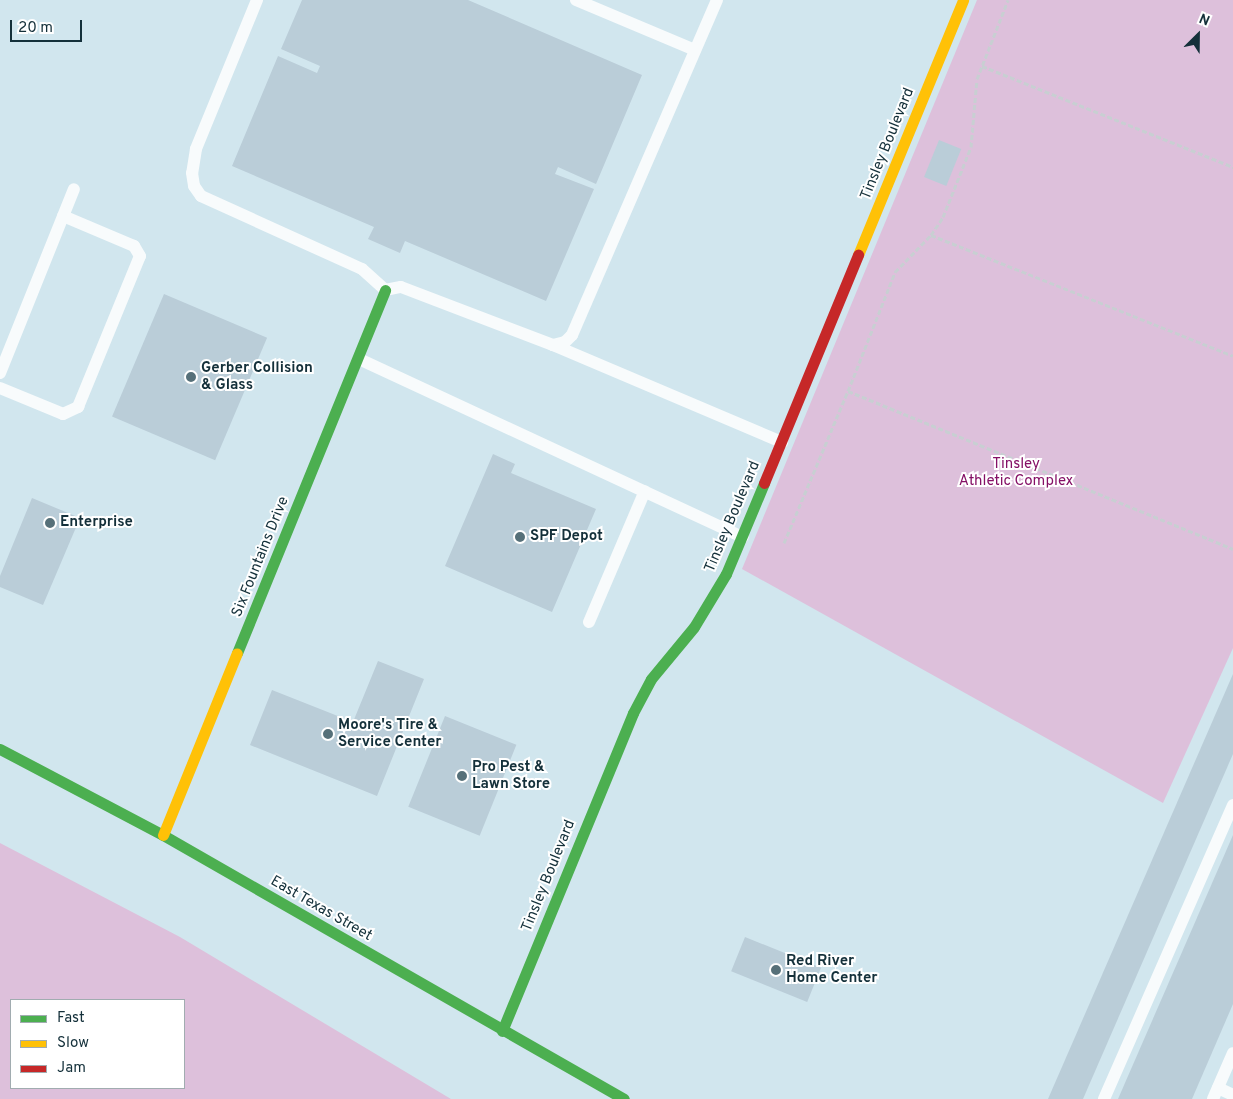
<!DOCTYPE html>
<style>
body{margin:0}
#map{position:relative;width:1233px;height:1099px;overflow:hidden;background:#d1e6ee;font-family:Overpass,sans-serif}
div>[style]{position:absolute}
.green>*{inset:0;background:#ddc0db}
.building>*{inset:0;background:#bacdd8;transform-origin:0 0}
.path>*{height:3px;margin-top:-1.5px;transform-origin:0;background:repeating-linear-gradient(90deg,#c8cfd2 0 5px,transparent 0 7.5px)}
.lane>*{height:12px;margin:-6px;padding:0 6px;transform-origin:6px;border-radius:6px;background:#f8fbfc}
.fast>*{height:11px;margin:-5.5px;padding:0 5.5px;transform-origin:5.5px;border-radius:5.5px;background:#4caf50}
.slow>*{height:11px;margin:-5.5px;padding:0 5.5px;transform-origin:5.5px;border-radius:5.5px;background:#ffc107}
.jam>*{height:11px;margin:-5.5px;padding:0 5.5px;transform-origin:5.5px;border-radius:5.5px;background:#c62828}
.dots>*{width:14px;height:14px;translate:-50% -50%;box-sizing:border-box;border:2px solid #fff;border-radius:50%}
span{translate:-50% -50%;white-space:nowrap;text-align:center;line-height:1.15;-webkit-text-stroke:4px #fff;paint-order:stroke}
.street-label{font-size:15px;color:#14303a}
.poi-label{font-size:15px;color:#14303a;font-weight:700}
.left{translate:0 -50%;text-align:left}
.park-label{font-size:15px;color:#851066}
.legend{position:absolute;left:10px;top:999px;width:175px;height:90px;box-sizing:border-box;background:#fff;border:1px solid #a1acb0;margin:0;padding:6px 9px;list-style:none;font-size:15px;color:#14303a}
.legend li{display:flex;align-items:center;gap:10px;height:25px}
.legend b{width:25px;border:1px solid #a1acb0}
.north{position:absolute;left:1173px;top:10px;width:50px;height:50px;-webkit-text-stroke:4px #fff;paint-order:stroke;rotate:23deg;font-size:14px;font-weight:700;line-height:20px;text-align:center;color:#14303a}
.north::after{content:'';display:block;margin:auto;width:18px;height:22px;background:#14303a;clip-path:polygon(50% 0,100% 100%,50% 72%,0 100%)}
.scale{position:absolute;left:10px;top:20px;width:72px;height:22px;box-sizing:border-box;border:2px solid #14303a;border-top:0;padding-left:6px;font-size:15px;line-height:18px;white-space:nowrap;color:#14303a;-webkit-text-stroke:4px #fff;paint-order:stroke}
</style>
<div id="map">
<div class="green">
<i style="clip-path:polygon(977px 0,1233px 0,1233px 648px,1163px 803px,742px 569px)"></i>
<i style="clip-path:polygon(evenodd,0 843px,180px 937px,451px 1099px,0 1099px,0 843px,11px 1000px,184px 1000px,184px 1088px,11px 1088px,11px 1000px)"></i>
</div>
<div class="building">
<i style="clip-path:polygon(302px 0,468px 0,642px 75px,596px 184px,558px 167px,555px 174px,594px 189px,546px 301px,405px 241px,400px 253px,368px 239px,374px 227px,232px 166px,278px 56px,317px 73px,320px 66px,281px 49px)"></i>
<i style="left:939px;top:140px;width:24px;height:40px;rotate:22deg"></i>
<i style="left:164px;top:294px;width:112px;height:133px;rotate:23deg"></i>
<i style="clip-path:polygon(493px 454px,515px 464px,511px 473px,596px 509px,552px 612px,445px 566px)"></i>
<i style="clip-path:polygon(32px 498px,80px 518px,43px 605px,0 587px,0 576px)"></i>
<i style="clip-path:polygon(378px 661px,424px 679px,377px 796px,250px 745px,272px 690px,353px 722px)"></i>
<i style="clip-path:polygon(1233px 674px,1233px 754px,1083px 1099px,1048px 1099px)"></i>
<i style="left:445px;top:716px;width:77px;height:98px;rotate:22deg"></i>
<i style="clip-path:polygon(1233px 835px,1233px 1004px,1192px 1099px,1118px 1099px)"></i>
<i style="left:745px;top:937px;width:82px;height:37px;rotate:22deg"></i>
</div>
<div class="path">
<i style="left:982px;top:66px;width:271px;rotate:21.9deg"></i>
<i style="left:931px;top:235px;width:325px;rotate:21.8deg"></i>
<i style="left:848px;top:391px;width:128px;rotate:-68.4deg"></i>
<i style="left:895px;top:272px;width:52px;rotate:-45.8deg"></i>
<i style="left:931px;top:235px;width:22px;rotate:-56deg"></i>
<i style="left:943px;top:217px;width:75px;rotate:-68.2deg"></i>
<i style="left:971px;top:147px;width:68px;rotate:-85deg"></i>
<i style="left:977px;top:79px;width:85px;rotate:-68.6deg"></i>
<i style="left:784px;top:543px;width:165px;rotate:-67.2deg"></i>
<i style="left:848px;top:391px;width:416px;rotate:22.3deg"></i>
</div>
<div class="lane">
<i style="left:257px;top:0;width:161px;rotate:112.3deg"></i>
<i style="left:196px;top:149px;width:24px;rotate:99deg"></i>
<i style="left:192px;top:173px;width:13px;rotate:81deg"></i>
<i style="left:194px;top:186px;width:12px;rotate:55deg"></i>
<i style="left:201px;top:196px;width:177px;rotate:24.4deg"></i>
<i style="left:362px;top:269px;width:31px;rotate:42deg"></i>
<i style="left:385px;top:290px;width:16px;rotate:-11deg"></i>
<i style="left:401px;top:287px;width:163px;rotate:20.9deg"></i>
<i style="left:553px;top:345px;width:12px;rotate:-14deg"></i>
<i style="left:565px;top:342px;width:10px;rotate:-45deg"></i>
<i style="left:572px;top:335px;width:365px;rotate:-66.6deg"></i>
<i style="left:576px;top:0;width:129px;rotate:22.8deg"></i>
<i style="left:553px;top:345px;width:249px;rotate:23deg"></i>
<i style="left:359px;top:359px;width:423px;rotate:24.9deg"></i>
<i style="left:0;top:373px;width:198px;rotate:-68.1deg"></i>
<i style="left:0;top:388px;width:68px;rotate:22.4deg"></i>
<i style="left:63px;top:414px;width:17px;rotate:-25deg"></i>
<i style="left:78px;top:407px;width:163px;rotate:-67.7deg"></i>
<i style="left:140px;top:256px;width:12px;rotate:-121deg"></i>
<i style="left:134px;top:246px;width:77px;rotate:-157.1deg"></i>
<i style="left:589px;top:622px;width:142px;rotate:-66.9deg"></i>
<i style="left:1218px;top:1088px;width:17px;rotate:25deg"></i>
<i style="left:1104px;top:1099px;width:321px;rotate:-66.3deg"></i>
<i style="left:1213px;top:1099px;width:50px;rotate:-66.5deg"></i>
</div>
<div class="fast">
<i style="left:237px;top:653px;width:392px;rotate:-67.8deg"></i>
<i style="left:0;top:749px;width:184px;rotate:27.8deg"></i>
<i style="left:163px;top:835px;width:531px;rotate:29.8deg"></i>
<i style="left:502px;top:1031px;width:344px;rotate:-67.6deg"></i>
<i style="left:633px;top:713px;width:38px;rotate:-62deg"></i>
<i style="left:651px;top:679px;width:67px;rotate:-50.4deg"></i>
<i style="left:694px;top:627px;width:62px;rotate:-58.9deg"></i>
<i style="left:726px;top:574px;width:99px;rotate:-67.3deg"></i>
</div>
<div class="slow">
<i style="left:858px;top:255px;width:276px;rotate:-67.6deg"></i>
<i style="left:163px;top:835px;width:196px;rotate:-67.9deg"></i>
</div>
<div class="jam">
<i style="left:764px;top:483px;width:247px;rotate:-67.6deg"></i>
</div>
<div class="dots">
<i style="left:191px;top:377px;background:#567079"></i>
<i style="left:50px;top:523px;background:#567079"></i>
<i style="left:520px;top:537px;background:#567079"></i>
<i style="left:328px;top:734px;background:#567079"></i>
<i style="left:462px;top:776px;background:#567079"></i>
<i style="left:776px;top:970px;background:#567079"></i>
</div>
<div class="street-label">
<span style="left:888px;top:144px;rotate:-68deg">Tinsley Boulevard</span>
<span style="left:733px;top:517px;rotate:-67deg">Tinsley Boulevard</span>
<span style="left:261px;top:557px;rotate:-68deg">Six Fountains Drive</span>
<span style="left:549px;top:876px;rotate:-68deg">Tinsley Boulevard</span>
<span style="left:321px;top:909px;rotate:30deg">East Texas Street</span>
</div>
<div class="poi-label">
<span class="left" style="left:201px;top:377px">Gerber Collision<br>&amp; Glass</span>
<span class="left" style="left:60px;top:523px">Enterprise</span>
<span class="left" style="left:530px;top:537px">SPF Depot</span>
<span class="left" style="left:338px;top:734px">Moore's Tire &amp;<br>Service Center</span>
<span class="left" style="left:472px;top:776px">Pro Pest &amp;<br>Lawn Store</span>
<span class="left" style="left:786px;top:970px">Red River<br>Home Center</span>
</div>
<div class="park-label">
<span style="left:1016px;top:473px">Tinsley<br>Athletic Complex</span>
</div>
<ul class="legend">
<li><b style="height:6px;background:#4caf50"></b>Fast</li>
<li><b style="height:6px;background:#ffc107"></b>Slow</li>
<li><b style="height:6px;background:#c62828"></b>Jam</li>
</ul>
<div class="north">N</div>
<div class="scale">20 m</div>
</div>
